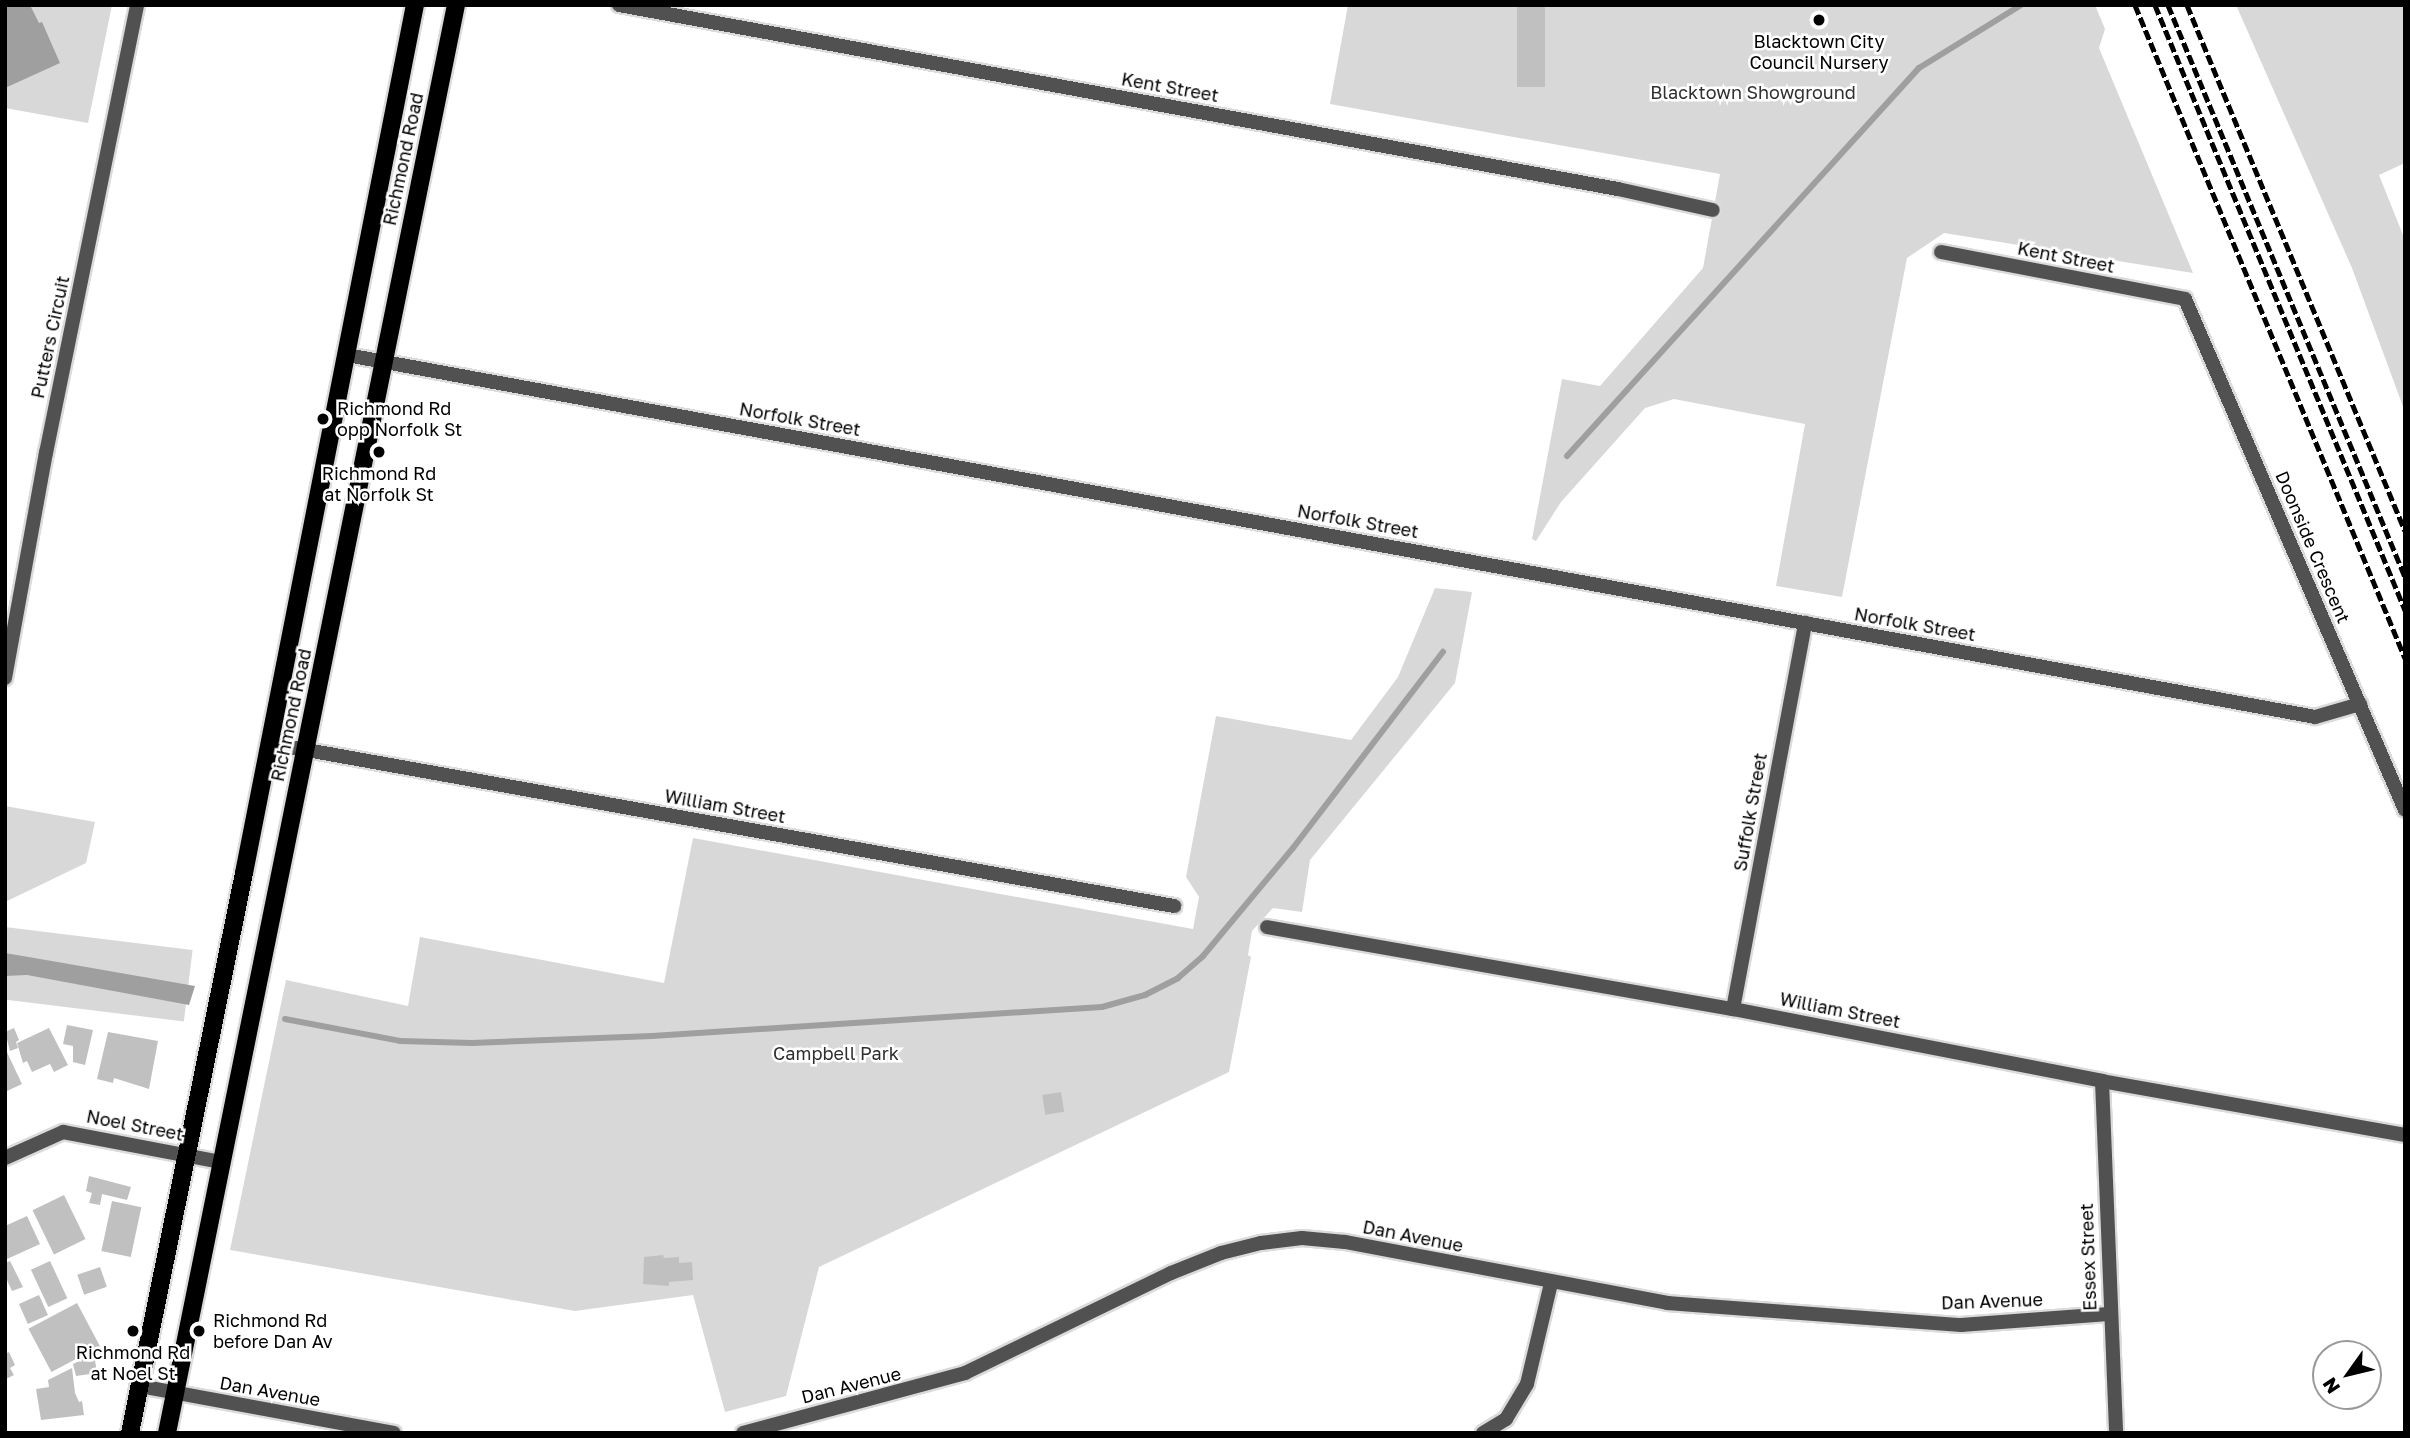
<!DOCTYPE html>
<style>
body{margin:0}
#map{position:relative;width:2410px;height:1438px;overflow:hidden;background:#fff;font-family:"Golos Text",sans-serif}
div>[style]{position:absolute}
.green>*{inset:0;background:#d8d8d8;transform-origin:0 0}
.water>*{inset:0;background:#9f9f9f}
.stream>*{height:6px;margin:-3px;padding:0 3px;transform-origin:3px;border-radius:3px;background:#9f9f9f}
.building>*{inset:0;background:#c0c0c0;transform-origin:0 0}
.roads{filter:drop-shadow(2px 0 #dbdbdb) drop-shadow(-2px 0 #dbdbdb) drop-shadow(0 2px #dbdbdb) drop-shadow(0 -2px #dbdbdb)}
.street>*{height:14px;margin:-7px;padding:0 7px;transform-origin:7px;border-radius:7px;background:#515151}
.primary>*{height:18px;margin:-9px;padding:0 9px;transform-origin:9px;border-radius:9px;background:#000}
.rail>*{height:5px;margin-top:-2.5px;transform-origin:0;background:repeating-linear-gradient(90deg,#000 0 10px,transparent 0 13.5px)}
.dots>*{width:19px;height:19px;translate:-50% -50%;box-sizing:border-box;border:4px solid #fff;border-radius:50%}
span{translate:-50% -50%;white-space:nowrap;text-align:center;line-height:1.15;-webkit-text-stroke:5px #fff;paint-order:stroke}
.poi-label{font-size:18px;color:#000}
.left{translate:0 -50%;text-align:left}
.street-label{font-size:18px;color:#000}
.park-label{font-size:18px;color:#2f2f2f}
.frame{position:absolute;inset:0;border:7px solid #000;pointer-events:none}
.north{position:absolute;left:2312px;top:1340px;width:70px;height:70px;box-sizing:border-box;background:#fff;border:2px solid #999;border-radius:50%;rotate:236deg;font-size:19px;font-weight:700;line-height:28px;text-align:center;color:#000}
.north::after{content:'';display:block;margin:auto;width:24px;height:32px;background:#000;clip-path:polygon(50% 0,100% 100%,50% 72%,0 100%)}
</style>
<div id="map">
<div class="green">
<i style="clip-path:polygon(5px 5px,112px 5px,88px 123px,5px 108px)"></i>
<i style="clip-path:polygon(1348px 5px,2095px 5px,2105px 29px,2099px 48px,2193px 273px,1944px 233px,1907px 258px,1842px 597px,1776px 586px,1805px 424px,1674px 399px,1645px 408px,1561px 502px,1536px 541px,1532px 539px,1562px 379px,1600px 386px,1703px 268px,1720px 174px,1330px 104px)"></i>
<i style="clip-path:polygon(2236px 5px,2405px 5px,2405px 163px,2379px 175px,2405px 240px,2405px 412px,2352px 268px)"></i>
<i style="clip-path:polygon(1435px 588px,1472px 592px,1455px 683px,1310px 860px,1302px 912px,1273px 908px,1252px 931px,1248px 955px,1251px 957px,1229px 1072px,819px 1267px,786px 1396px,725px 1412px,693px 1295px,575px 1311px,230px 1250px,286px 980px,408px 1006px,420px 937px,664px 983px,693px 838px,1193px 929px,1199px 897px,1186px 877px,1216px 716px,1351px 740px,1398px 677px)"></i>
<i style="clip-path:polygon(5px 806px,95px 822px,86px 863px,5px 902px)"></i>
<i style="left:5px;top:927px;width:189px;height:72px;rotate:7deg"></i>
</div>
<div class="water">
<i style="clip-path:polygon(5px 5px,30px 5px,39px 23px,42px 22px,60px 63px,5px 88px)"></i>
<i style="clip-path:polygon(5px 953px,46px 960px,195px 986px,189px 1005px,27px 975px,5px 976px)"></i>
</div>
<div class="stream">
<i style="left:1567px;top:456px;width:524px;rotate:-47.79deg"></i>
<i style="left:1919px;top:68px;width:120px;rotate:-31.7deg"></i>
<i style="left:285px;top:1019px;width:117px;rotate:10.8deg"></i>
<i style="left:400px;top:1041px;width:72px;rotate:1.6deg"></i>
<i style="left:472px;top:1043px;width:180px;rotate:-2.2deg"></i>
<i style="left:652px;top:1036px;width:451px;rotate:-3.7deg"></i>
<i style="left:1102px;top:1007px;width:45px;rotate:-15.6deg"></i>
<i style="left:1145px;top:995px;width:37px;rotate:-27deg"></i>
<i style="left:1178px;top:978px;width:33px;rotate:-41deg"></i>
<i style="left:1203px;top:956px;width:141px;rotate:-50.2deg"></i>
<i style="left:1293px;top:848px;width:247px;rotate:-52.6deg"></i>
</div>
<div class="building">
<i style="left:1517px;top:5px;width:28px;height:82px"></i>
<i style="clip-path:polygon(67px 1025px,93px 1030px,85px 1065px,73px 1062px,73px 1046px,63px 1044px)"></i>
<i style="clip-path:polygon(14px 1028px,19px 1040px,16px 1042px,18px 1048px,10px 1051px,5px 1032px)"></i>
<i style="clip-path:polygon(49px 1028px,68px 1065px,54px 1072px,50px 1064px,32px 1072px,27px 1061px,23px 1063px,17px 1043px)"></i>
<i style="clip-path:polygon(108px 1032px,158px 1041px,149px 1089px,114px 1078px,113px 1083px,97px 1079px)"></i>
<i style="clip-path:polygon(5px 1048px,22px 1084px,5px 1092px)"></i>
<i style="left:1061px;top:1092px;width:20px;height:19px;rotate:81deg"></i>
<i style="clip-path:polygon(89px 1176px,131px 1187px,127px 1200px,102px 1194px,100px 1205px,89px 1203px,92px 1193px,86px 1191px)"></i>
<i style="left:64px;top:1195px;width:49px;height:35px;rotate:64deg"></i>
<i style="left:112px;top:1201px;width:30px;height:51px;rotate:12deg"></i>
<i style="clip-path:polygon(27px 1216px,40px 1244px,7px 1259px,5px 1226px)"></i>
<i style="clip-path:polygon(663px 1255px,664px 1258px,679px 1257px,679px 1263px,692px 1262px,693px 1280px,669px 1282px,669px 1286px,643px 1284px,644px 1257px)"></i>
<i style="clip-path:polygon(10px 1261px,23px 1287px,12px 1291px,5px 1276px,5px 1263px)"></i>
<i style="left:50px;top:1261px;width:41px;height:21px;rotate:65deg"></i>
<i style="left:100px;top:1267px;width:21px;height:24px;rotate:71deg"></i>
<i style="left:39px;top:1295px;width:22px;height:22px;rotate:66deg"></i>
<i style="left:77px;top:1303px;width:49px;height:55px;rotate:62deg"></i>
<i style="clip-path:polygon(9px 1352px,15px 1365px,10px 1368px,14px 1375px,6px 1379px,5px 1354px)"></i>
<i style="clip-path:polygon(94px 1354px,97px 1373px,76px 1376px,73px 1364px)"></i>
<i style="clip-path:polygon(72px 1368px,75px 1393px,79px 1402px,82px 1401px,84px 1415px,41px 1420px,36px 1389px,49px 1387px,48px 1380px)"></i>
</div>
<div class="roads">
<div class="street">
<i style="left:619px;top:5px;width:1016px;rotate:10.44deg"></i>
<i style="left:1618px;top:189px;width:97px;rotate:12.5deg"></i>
<i style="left:1941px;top:252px;width:248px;rotate:10.9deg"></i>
<i style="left:2185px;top:299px;width:556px;rotate:66.71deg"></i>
<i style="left:347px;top:355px;width:2001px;rotate:10.42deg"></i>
<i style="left:2315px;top:717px;width:47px;rotate:-16.1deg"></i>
<i style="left:5px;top:678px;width:229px;rotate:-79.7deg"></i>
<i style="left:46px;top:453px;width:457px;rotate:-78.5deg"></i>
<i style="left:268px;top:743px;width:921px;rotate:10.2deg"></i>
<i style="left:1267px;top:927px;width:473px;rotate:10deg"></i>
<i style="left:1733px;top:1009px;width:376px;rotate:11deg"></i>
<i style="left:2102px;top:1081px;width:308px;rotate:10.1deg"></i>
<i style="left:1733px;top:1009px;width:393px;rotate:-79.4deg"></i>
<i style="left:2102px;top:1081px;width:352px;rotate:87.7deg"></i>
<i style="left:5px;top:1158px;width:64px;rotate:-24.1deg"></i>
<i style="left:63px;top:1132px;width:160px;rotate:10.8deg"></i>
<i style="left:139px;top:1386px;width:259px;rotate:10.4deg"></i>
<i style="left:743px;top:1433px;width:230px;rotate:-15.1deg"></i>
<i style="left:965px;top:1373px;width:229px;rotate:-25.9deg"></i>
<i style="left:1171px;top:1273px;width:54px;rotate:-21.8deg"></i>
<i style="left:1221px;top:1253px;width:41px;rotate:-14deg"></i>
<i style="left:1261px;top:1243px;width:41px;rotate:-7deg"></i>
<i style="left:1302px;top:1238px;width:43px;rotate:5.3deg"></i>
<i style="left:1345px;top:1242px;width:328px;rotate:10.7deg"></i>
<i style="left:1667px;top:1303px;width:295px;rotate:4.3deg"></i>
<i style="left:1961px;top:1325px;width:148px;rotate:-4.3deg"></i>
<i style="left:1483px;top:1433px;width:27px;rotate:-31deg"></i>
<i style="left:1506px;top:1419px;width:41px;rotate:-59deg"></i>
<i style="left:1527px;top:1384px;width:104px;rotate:-76.6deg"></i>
</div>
<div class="primary">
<i style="left:130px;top:1433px;width:571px;rotate:-78.49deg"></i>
<i style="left:244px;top:873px;width:885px;rotate:-78.86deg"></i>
<i style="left:167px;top:1433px;width:1457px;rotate:-78.56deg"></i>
</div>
</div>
<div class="rail">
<i style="left:2135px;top:5px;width:707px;rotate:67.54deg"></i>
<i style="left:2155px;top:5px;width:655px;rotate:67.55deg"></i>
<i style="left:2168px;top:5px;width:619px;rotate:67.49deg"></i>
<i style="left:2187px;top:5px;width:569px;rotate:67.49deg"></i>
</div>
<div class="dots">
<i style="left:1819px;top:20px;background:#000"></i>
<i style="left:323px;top:419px;background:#000"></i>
<i style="left:379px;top:452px;background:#000"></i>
<i style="left:133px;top:1331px;background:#000"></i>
<i style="left:199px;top:1331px;background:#000"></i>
</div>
<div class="poi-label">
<span style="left:1819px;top:52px">Blacktown City<br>Council Nursery</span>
<span class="left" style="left:337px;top:419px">Richmond Rd<br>opp Norfolk St</span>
<span style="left:379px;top:484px">Richmond Rd<br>at Norfolk St</span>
<span class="left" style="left:213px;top:1331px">Richmond Rd<br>before Dan Av</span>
<span style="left:133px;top:1363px">Richmond Rd<br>at Noel St</span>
</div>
<div class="street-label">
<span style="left:1170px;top:87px;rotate:10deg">Kent Street</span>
<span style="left:403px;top:159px;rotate:-78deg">Richmond Road</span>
<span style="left:2066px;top:257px;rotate:11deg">Kent Street</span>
<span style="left:50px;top:337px;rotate:-78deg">Putters Circuit</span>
<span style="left:800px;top:419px;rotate:10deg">Norfolk Street</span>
<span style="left:1358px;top:521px;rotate:10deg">Norfolk Street</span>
<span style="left:2313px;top:547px;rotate:67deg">Doonside Crescent</span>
<span style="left:1915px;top:624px;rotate:10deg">Norfolk Street</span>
<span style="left:291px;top:715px;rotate:-78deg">Richmond Road</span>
<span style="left:725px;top:806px;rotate:10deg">William Street</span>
<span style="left:1750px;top:812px;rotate:-80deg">Suffolk Street</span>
<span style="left:1840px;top:1010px;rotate:11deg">William Street</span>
<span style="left:135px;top:1125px;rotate:11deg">Noel Street</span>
<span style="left:1413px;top:1236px;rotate:11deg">Dan Avenue</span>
<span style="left:2088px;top:1257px;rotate:-92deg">Essex Street</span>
<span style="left:1992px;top:1301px;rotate:-2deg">Dan Avenue</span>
<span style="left:851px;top:1385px;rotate:-14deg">Dan Avenue</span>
<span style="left:270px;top:1391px;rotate:10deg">Dan Avenue</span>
</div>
<div class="park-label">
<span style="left:1753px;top:92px">Blacktown Showground</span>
<span style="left:836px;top:1053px">Campbell Park</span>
</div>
<div class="frame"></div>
<div class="north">N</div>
</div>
